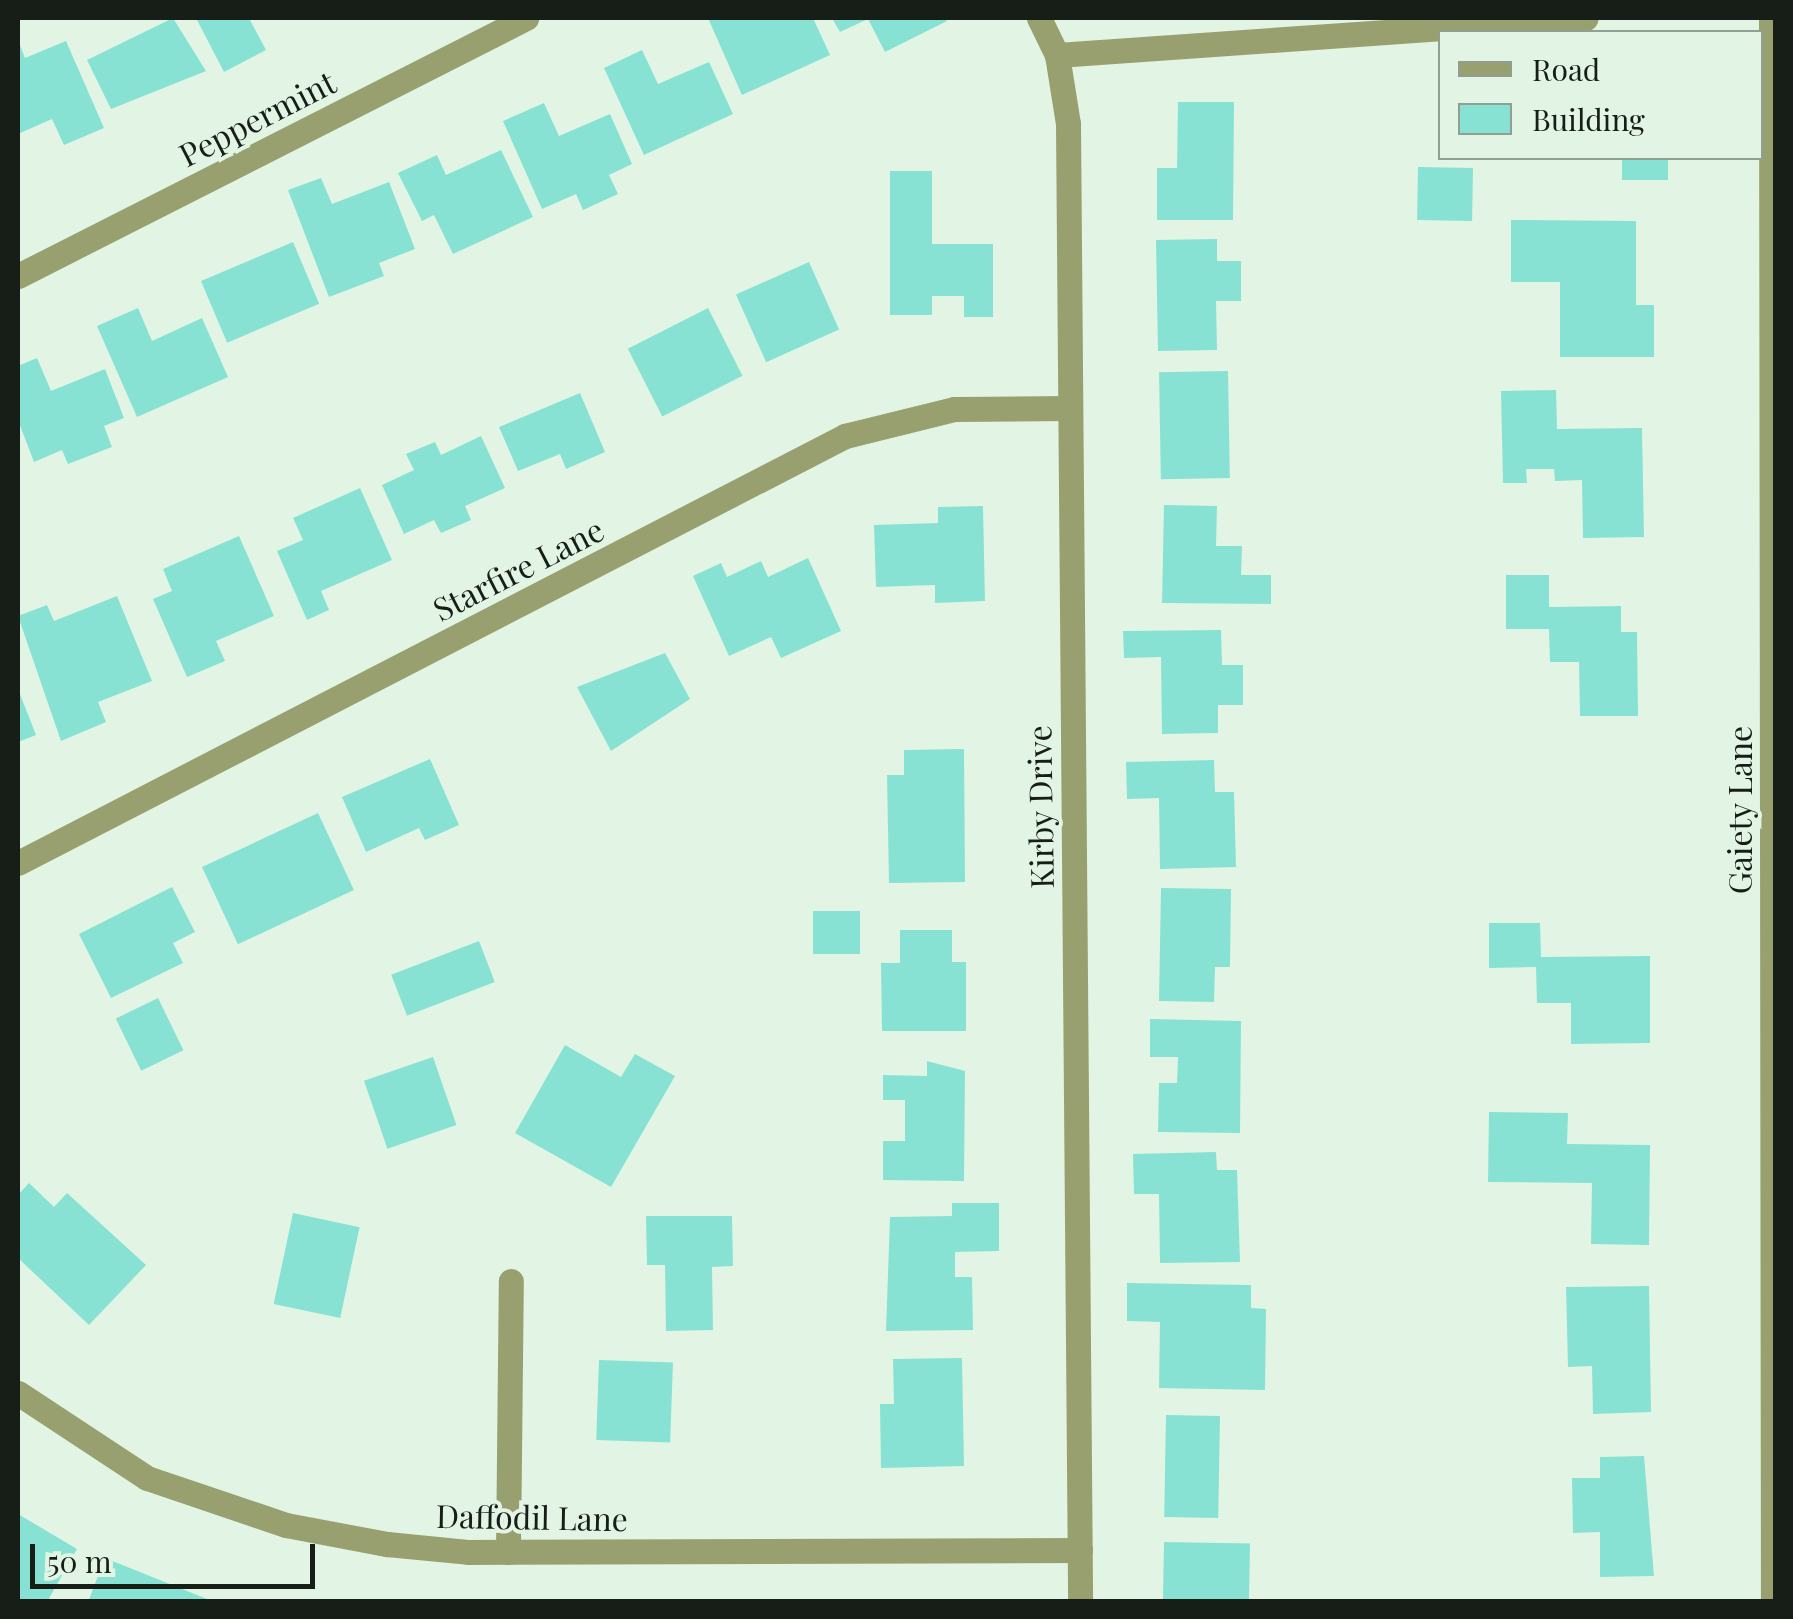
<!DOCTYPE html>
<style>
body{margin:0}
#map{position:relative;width:1793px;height:1619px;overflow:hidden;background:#e2f5e4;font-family:"Playfair Display",serif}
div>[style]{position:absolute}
.building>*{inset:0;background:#87e2d3;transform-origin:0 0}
.minor>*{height:25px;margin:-12.5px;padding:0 12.5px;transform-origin:12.5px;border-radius:12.5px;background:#99a06f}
span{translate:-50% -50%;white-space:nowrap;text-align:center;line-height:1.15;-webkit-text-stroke:8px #e2f5e4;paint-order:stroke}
.street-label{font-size:32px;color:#171e18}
.frame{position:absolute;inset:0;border:20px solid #171e18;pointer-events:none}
.legend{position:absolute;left:1438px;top:30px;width:325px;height:130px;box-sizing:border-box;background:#e2f5e4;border:2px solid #919f92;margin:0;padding:12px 18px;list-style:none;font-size:30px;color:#171e18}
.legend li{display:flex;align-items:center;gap:20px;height:50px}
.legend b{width:50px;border:2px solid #919f92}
.scale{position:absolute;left:30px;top:1544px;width:285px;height:45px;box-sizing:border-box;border:5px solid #171e18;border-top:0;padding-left:12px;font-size:30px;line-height:35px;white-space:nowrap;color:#171e18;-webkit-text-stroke:8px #e2f5e4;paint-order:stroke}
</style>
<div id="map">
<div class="building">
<i style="clip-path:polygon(173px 18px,206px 71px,111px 109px,87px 60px)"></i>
<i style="clip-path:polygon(196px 18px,249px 18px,266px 50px,224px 72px)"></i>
<i style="clip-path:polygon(708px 18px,813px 18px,830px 55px,742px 95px)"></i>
<i style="clip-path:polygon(832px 18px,945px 18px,947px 21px,885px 52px,868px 19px,840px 32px)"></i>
<i style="clip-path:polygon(18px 40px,25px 58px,66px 41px,104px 128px,64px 145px,52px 119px,18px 134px)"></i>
<i style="clip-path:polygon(642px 50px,658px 84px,709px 62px,733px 114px,644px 155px,604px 68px)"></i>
<i style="clip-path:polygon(1178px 102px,1234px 102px,1233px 220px,1157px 220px,1157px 168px,1177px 168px)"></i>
<i style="clip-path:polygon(544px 103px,559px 136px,610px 114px,632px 164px,609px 175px,618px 194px,583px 210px,576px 194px,542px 209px,503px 121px)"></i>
<i style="clip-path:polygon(501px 150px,533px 217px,453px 254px,434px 215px,422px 221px,398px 173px,437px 155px,446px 175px)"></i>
<i style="left:1622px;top:158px;width:46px;height:22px"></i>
<i style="left:1418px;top:167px;width:55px;height:53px;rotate:1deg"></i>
<i style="clip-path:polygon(890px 171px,932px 171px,932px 244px,993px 244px,993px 317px,964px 317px,964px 296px,932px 296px,932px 315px,890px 315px)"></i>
<i style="clip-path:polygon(321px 178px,332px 204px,389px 182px,415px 249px,379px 263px,384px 276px,329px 297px,288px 190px)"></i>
<i style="clip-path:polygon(1511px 220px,1636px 221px,1636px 305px,1654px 305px,1654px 357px,1560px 357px,1560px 282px,1511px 282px)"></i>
<i style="clip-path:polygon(1217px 239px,1217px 261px,1241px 261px,1241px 301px,1216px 301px,1217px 350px,1158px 351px,1156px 240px)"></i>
<i style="left:293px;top:242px;width:67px;height:100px;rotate:67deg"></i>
<i style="left:809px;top:262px;width:74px;height:80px;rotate:66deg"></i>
<i style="clip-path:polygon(138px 308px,152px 341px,202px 318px,228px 377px,137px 417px,97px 326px)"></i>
<i style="left:708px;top:308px;width:76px;height:90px;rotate:63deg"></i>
<i style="clip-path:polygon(37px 358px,51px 391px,105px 369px,124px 418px,104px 426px,112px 447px,68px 464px,62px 450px,34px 462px,18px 420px,18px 366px)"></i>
<i style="left:1228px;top:371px;width:107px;height:69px;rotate:89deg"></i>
<i style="clip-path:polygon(1556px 390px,1557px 429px,1642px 428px,1644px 537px,1583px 538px,1582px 480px,1555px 481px,1554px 469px,1526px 469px,1527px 483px,1503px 483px,1501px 391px)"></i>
<i style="clip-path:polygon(580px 393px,605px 452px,566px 469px,560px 454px,518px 471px,499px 427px)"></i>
<i style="clip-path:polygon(481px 436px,505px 488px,465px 506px,471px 520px,441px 533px,434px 520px,404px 534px,382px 485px,414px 470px,406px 454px,435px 442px,441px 455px)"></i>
<i style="clip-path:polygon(360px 488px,392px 560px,321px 591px,329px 610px,307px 620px,277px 551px,303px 540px,293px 518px)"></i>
<i style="clip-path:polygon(1164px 505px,1217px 506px,1216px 546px,1242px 546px,1241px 575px,1271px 575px,1271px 604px,1162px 603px)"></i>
<i style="clip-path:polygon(983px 506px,985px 601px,935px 603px,935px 585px,876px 587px,874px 525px,938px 523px,938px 507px)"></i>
<i style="clip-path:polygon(239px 536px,274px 616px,216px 641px,225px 661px,187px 677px,153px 599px,172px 591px,163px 569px)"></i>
<i style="clip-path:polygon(808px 558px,841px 631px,781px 658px,771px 637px,729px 656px,693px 576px,721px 563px,727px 577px,761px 561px,768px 577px)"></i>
<i style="clip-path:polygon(1506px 575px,1549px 575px,1549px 607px,1621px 606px,1621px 632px,1637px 632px,1638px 716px,1580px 716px,1579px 662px,1550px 662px,1549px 629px,1506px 629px)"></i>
<i style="clip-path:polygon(117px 596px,152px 681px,98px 702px,106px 722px,61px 741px,18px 616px,47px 605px,54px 621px)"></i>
<i style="clip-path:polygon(1221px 630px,1222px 665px,1243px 665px,1243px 705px,1218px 705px,1218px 733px,1162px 734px,1161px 657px,1124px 658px,1123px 631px)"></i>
<i style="clip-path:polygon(665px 653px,690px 699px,611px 751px,577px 687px)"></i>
<i style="clip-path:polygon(18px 689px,36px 735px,18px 742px)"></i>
<i style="clip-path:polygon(964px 749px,965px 882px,889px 883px,887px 775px,904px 775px,904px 750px)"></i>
<i style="clip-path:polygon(430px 759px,459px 825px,425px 840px,419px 828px,366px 852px,342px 797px)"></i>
<i style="clip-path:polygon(1214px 760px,1215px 792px,1234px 792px,1236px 867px,1160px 869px,1159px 798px,1127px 799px,1126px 762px)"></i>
<i style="left:318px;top:813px;width:85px;height:128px;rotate:65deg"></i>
<i style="clip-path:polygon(172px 887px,195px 932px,173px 943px,183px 963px,111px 998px,79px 934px)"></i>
<i style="clip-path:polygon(1161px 888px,1231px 889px,1230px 967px,1215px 967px,1214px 1002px,1159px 1001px)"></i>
<i style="left:813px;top:911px;width:47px;height:43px"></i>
<i style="clip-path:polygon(1489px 923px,1540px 923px,1541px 957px,1650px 956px,1650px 1043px,1571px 1044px,1571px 1003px,1537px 1003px,1536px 967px,1489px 968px)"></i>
<i style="clip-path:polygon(900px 930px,952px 930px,952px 962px,966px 962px,966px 1031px,882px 1031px,881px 963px,900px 963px)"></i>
<i style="left:479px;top:941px;width:44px;height:94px;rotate:69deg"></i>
<i style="left:158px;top:998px;width:58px;height:47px;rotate:64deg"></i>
<i style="clip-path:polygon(1150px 1019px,1241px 1021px,1240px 1133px,1158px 1132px,1159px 1083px,1177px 1083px,1178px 1057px,1150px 1057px)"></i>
<i style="clip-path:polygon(565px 1045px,621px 1077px,635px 1054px,675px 1076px,611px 1187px,515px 1133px)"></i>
<i style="left:433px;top:1057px;width:72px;height:73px;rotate:71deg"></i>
<i style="clip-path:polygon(927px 1061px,965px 1071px,964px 1181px,883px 1180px,883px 1141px,905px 1141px,905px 1100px,883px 1100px,883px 1075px,927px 1076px)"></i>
<i style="clip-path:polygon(1489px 1112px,1568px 1113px,1567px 1144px,1650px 1145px,1649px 1245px,1591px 1244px,1592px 1183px,1488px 1182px)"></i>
<i style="clip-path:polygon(1216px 1152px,1217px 1170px,1237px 1170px,1240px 1262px,1160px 1263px,1159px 1194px,1134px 1194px,1133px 1154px)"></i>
<i style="clip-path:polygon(29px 1183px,54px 1207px,67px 1193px,146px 1265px,89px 1325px,18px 1258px,18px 1195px)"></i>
<i style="clip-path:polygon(952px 1203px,999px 1203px,999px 1251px,955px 1252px,955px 1277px,972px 1277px,973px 1330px,886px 1331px,890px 1217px,952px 1216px)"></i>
<i style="left:293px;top:1213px;width:68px;height:93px;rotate:12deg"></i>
<i style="clip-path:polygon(646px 1216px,732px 1216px,733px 1266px,712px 1267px,713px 1330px,666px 1331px,665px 1265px,647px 1265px)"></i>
<i style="clip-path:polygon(1127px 1283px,1251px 1285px,1251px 1308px,1266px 1309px,1265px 1390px,1159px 1388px,1160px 1322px,1127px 1321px)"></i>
<i style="clip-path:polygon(1649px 1286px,1651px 1412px,1593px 1414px,1592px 1366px,1568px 1367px,1566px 1287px)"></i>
<i style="clip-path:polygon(962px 1358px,964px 1466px,881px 1468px,880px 1404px,894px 1404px,893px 1359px)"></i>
<i style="left:599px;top:1360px;width:74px;height:80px;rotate:2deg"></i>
<i style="left:1166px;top:1415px;width:54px;height:102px;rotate:1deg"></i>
<i style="clip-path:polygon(1644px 1456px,1654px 1576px,1600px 1577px,1600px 1532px,1573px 1533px,1572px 1478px,1600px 1478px,1600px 1457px)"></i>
<i style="clip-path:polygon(18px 1514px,77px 1549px,47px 1602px,18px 1602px)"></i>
<i style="left:1164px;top:1542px;width:86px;height:60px;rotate:1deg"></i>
<i style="clip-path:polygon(105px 1558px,212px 1601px,212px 1602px,88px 1602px)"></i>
</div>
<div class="minor">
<i style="left:1039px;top:18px;width:41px;rotate:64.1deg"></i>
<i style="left:1057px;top:55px;width:70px;rotate:80.9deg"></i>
<i style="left:1068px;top:124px;width:1478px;rotate:89.53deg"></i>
<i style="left:1771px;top:18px;width:1584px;rotate:89.93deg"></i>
<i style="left:1057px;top:55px;width:530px;rotate:-4deg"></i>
<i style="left:18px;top:276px;width:570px;rotate:-26.92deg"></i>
<i style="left:18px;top:863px;width:931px;rotate:-27.31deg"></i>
<i style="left:845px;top:436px;width:112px;rotate:-13.9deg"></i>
<i style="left:954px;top:409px;width:115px;rotate:-0.5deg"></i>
<i style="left:18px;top:1393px;width:154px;rotate:33.4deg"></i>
<i style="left:147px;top:1478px;width:147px;rotate:18.7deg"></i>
<i style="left:286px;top:1525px;width:103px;rotate:10.7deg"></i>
<i style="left:387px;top:1544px;width:81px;rotate:5.6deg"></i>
<i style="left:468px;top:1552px;width:612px;rotate:-0.19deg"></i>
<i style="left:508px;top:1552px;width:271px;rotate:-89.4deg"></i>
</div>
<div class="street-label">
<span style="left:257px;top:118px;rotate:-27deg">Peppermint</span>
<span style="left:518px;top:569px;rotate:-27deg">Starfire Lane</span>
<span style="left:1040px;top:807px;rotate:-91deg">Kirby Drive</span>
<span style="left:1739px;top:810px;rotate:-90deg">Gaiety Lane</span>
<span style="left:532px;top:1517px;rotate:1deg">Daffodil Lane</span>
</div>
<div class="frame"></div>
<ul class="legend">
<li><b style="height:12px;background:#99a06f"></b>Road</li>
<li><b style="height:28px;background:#87e2d3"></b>Building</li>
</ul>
<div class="scale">50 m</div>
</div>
